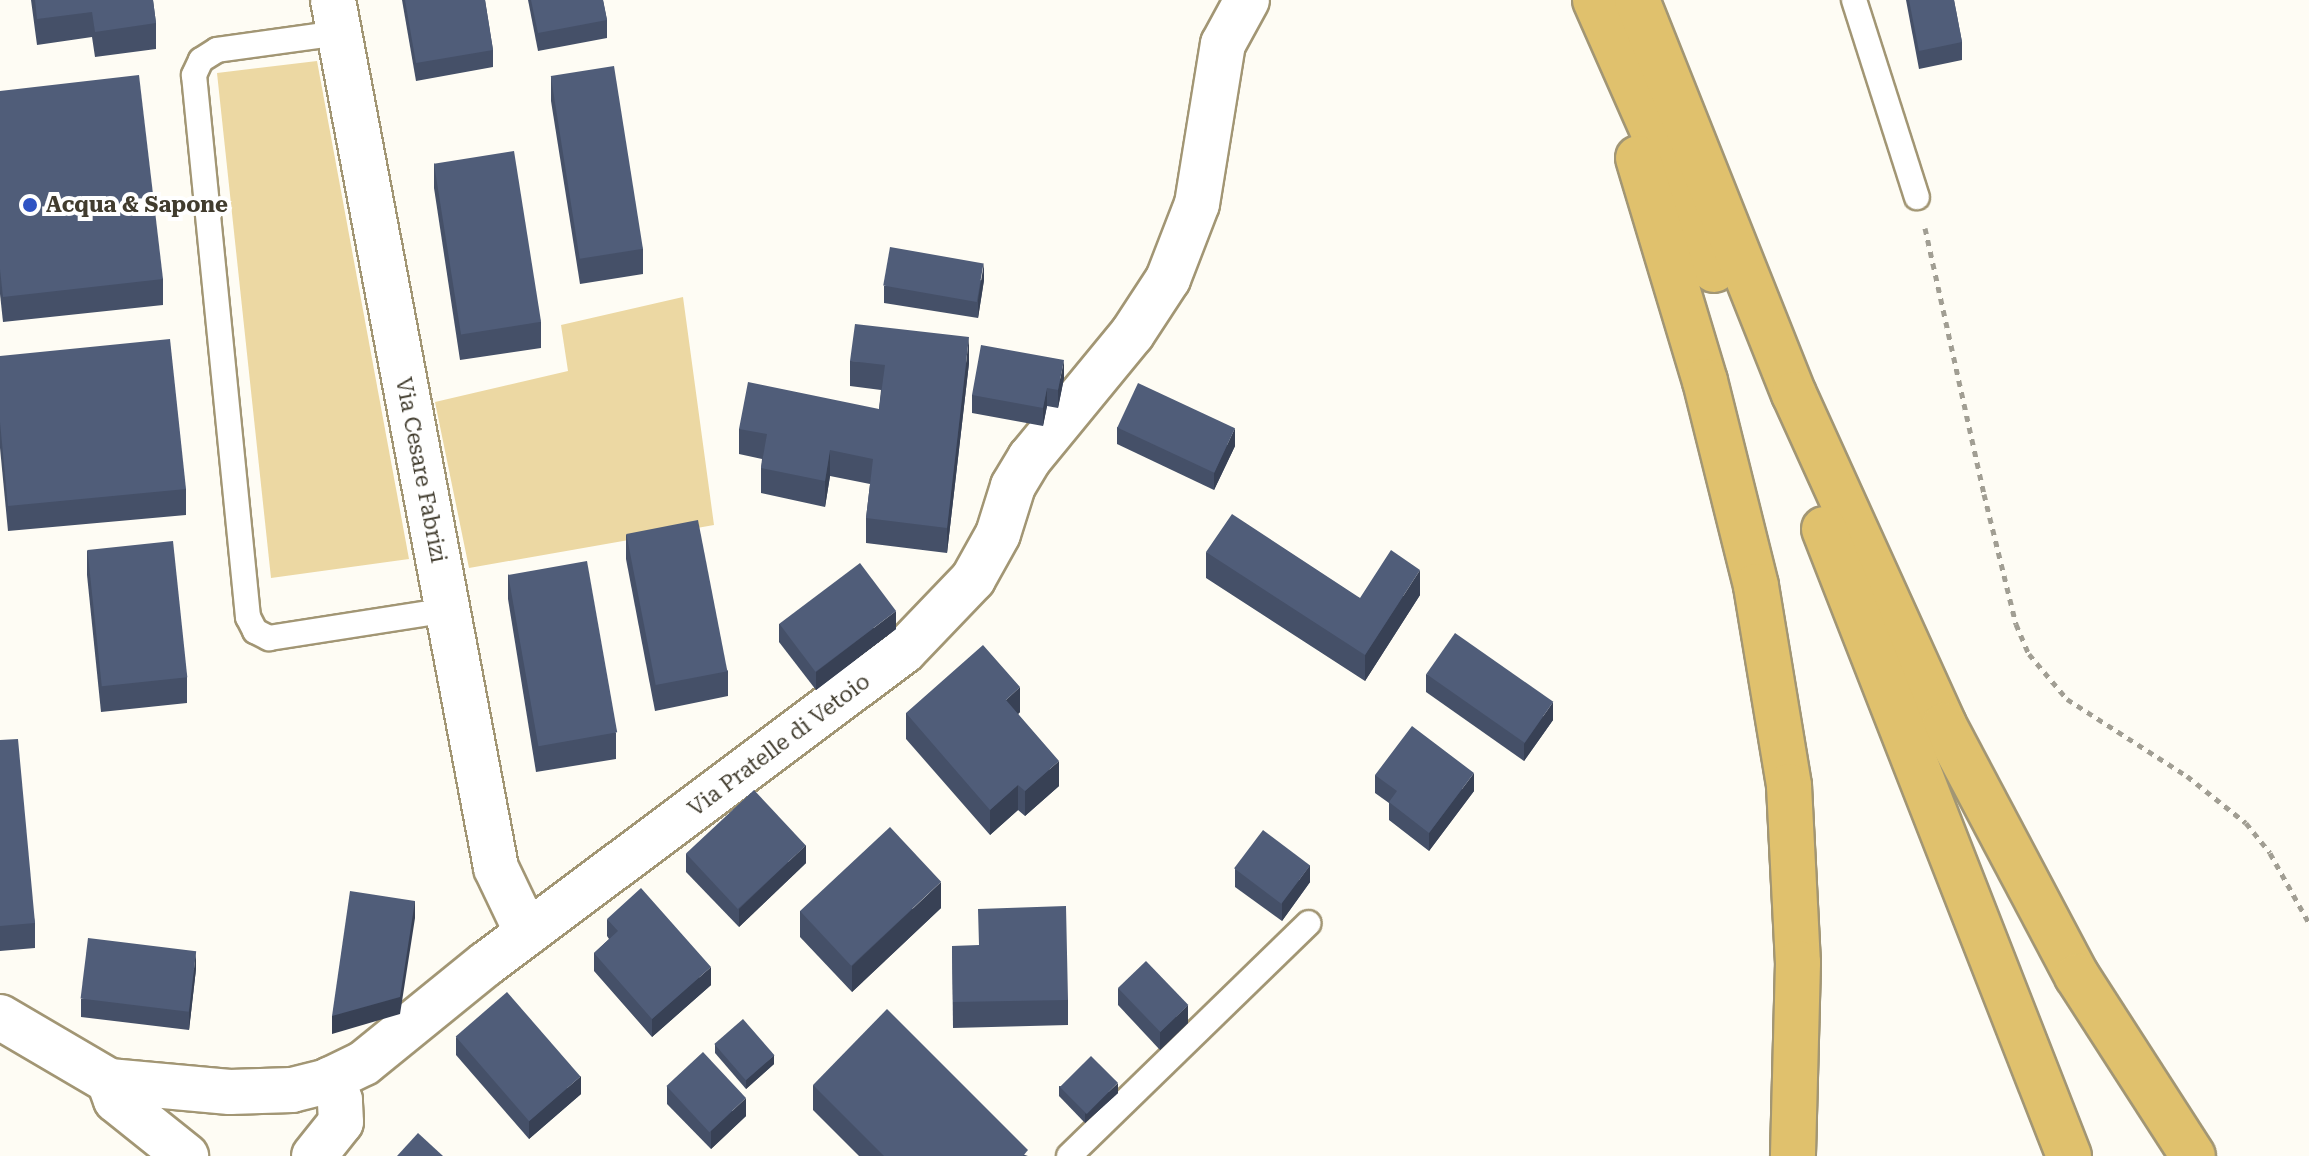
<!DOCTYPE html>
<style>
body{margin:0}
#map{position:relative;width:2309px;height:1156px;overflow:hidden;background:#fefcf4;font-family:"Roboto Serif",serif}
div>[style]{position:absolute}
.green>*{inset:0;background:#ecd8a3}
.path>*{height:5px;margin-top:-2.5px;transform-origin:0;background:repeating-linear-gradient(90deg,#a19e93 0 6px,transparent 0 12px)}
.roads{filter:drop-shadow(2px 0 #a29674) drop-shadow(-2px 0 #a29674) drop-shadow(0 2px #a29674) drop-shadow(0 -2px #a29674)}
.service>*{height:24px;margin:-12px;padding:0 12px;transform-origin:12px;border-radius:12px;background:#fff}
.minor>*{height:44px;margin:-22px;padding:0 22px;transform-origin:22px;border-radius:22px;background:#fff}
.motorway>*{height:44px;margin:-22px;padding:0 22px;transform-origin:22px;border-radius:22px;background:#e0c16d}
.wall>*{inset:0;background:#455068}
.shaded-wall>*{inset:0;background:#384155}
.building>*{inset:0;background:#505d79;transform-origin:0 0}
.dots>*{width:22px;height:22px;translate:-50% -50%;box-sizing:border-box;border:4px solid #fff;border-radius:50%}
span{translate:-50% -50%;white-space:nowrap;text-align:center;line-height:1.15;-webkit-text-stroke:8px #fff;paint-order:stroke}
.poi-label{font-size:22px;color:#413c2e;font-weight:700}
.left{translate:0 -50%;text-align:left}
.street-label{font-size:22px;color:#413c2e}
</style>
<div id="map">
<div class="green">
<i style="clip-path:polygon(317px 61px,409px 559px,271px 578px,217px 73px)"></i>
<i style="clip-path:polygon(683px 297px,714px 525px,469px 568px,435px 402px,568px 371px,561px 325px)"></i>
</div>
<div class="path">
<i style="left:1925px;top:228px;width:272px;rotate:77.5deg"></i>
<i style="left:1984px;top:494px;width:134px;rotate:76.2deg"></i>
<i style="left:2016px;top:624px;width:33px;rotate:67deg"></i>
<i style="left:2029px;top:654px;width:59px;rotate:49.8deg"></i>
<i style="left:2067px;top:699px;width:143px;rotate:32.7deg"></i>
<i style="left:2187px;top:776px;width:75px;rotate:38.5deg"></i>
<i style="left:2246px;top:823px;width:38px;rotate:51deg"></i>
<i style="left:2270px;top:853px;width:80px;rotate:60.9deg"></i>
</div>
<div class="roads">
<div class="service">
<i style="left:1854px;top:0;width:207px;rotate:72.3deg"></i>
<i style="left:339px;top:33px;width:123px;rotate:172.1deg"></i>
<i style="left:217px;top:50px;width:19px;rotate:148deg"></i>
<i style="left:201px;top:60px;width:17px;rotate:115deg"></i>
<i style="left:194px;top:75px;width:545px;rotate:84.31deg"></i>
<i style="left:248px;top:617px;width:16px;rotate:63deg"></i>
<i style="left:255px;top:631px;width:16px;rotate:27deg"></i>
<i style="left:269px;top:638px;width:180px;rotate:-8.9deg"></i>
<i style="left:1069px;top:1156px;width:334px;rotate:-44.2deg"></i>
</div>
<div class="minor">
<i style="left:333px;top:0;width:883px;rotate:79.36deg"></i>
<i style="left:496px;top:868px;width:72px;rotate:64.5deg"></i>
<i style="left:0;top:1017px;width:126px;rotate:30.4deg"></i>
<i style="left:109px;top:1081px;width:121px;rotate:5.2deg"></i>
<i style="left:230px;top:1092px;width:62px;rotate:-1.8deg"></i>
<i style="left:292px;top:1090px;width:34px;rotate:-14deg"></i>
<i style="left:325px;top:1082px;width:43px;rotate:-26deg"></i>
<i style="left:364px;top:1063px;width:157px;rotate:-39.1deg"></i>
<i style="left:486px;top:964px;width:522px;rotate:-36.83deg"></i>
<i style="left:904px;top:651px;width:100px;rotate:-46.2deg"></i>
<i style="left:973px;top:579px;width:51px;rotate:-60.9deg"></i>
<i style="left:998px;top:534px;width:50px;rotate:-72.6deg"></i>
<i style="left:1013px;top:486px;width:33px;rotate:-59deg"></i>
<i style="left:1030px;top:458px;width:161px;rotate:-50.6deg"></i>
<i style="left:1132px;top:334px;width:66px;rotate:-56.8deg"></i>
<i style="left:1168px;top:279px;width:80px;rotate:-68.9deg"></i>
<i style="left:1197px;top:204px;width:162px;rotate:-80.8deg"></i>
<i style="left:1223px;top:44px;width:50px;rotate:-61.4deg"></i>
<i style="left:109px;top:1081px;width:20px;rotate:70deg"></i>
<i style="left:116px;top:1100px;width:90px;rotate:38.7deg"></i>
<i style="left:314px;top:1156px;width:43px;rotate:-51.5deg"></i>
<i style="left:341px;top:1122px;width:22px;rotate:-93deg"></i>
<i style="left:340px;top:1100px;width:23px;rotate:-115deg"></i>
</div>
<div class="motorway">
<i style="left:1595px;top:0;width:295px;rotate:66.2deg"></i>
<i style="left:1637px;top:0;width:424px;rotate:68.3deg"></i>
<i style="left:1794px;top:394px;width:363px;rotate:65.6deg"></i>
<i style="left:1944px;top:725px;width:284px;rotate:62.1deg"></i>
<i style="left:2077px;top:976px;width:214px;rotate:57.2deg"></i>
<i style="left:1638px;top:158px;width:233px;rotate:73.3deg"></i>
<i style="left:1705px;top:381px;width:211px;rotate:76deg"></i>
<i style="left:1756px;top:586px;width:203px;rotate:80.6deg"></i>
<i style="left:1789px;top:786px;width:177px;rotate:87.1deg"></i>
<i style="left:1798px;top:963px;width:193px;rotate:91.5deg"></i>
<i style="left:1824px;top:529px;width:673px;rotate:68.66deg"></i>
</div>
</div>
<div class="wall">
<i style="clip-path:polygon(31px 0,153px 0,156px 23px,156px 49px,95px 57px,92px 37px,37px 45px)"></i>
<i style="clip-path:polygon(402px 0,485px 0,493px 50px,493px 67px,416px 81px)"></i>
<i style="clip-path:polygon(528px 0,603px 0,607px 20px,607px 38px,538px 51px)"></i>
<i style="clip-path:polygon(1906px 0,1954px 0,1962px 42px,1962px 60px,1919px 69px)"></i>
<i style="clip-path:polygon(551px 76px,643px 249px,643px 274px,580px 284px,551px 101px)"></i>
<i style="clip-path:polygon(0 91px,163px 279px,163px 305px,3px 322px,0 294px)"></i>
<i style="clip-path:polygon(434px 163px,541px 322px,541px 348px,460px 360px,434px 188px)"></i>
<i style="clip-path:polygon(984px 280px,978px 318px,884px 303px,884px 286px)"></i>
<i style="clip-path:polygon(0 356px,186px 489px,186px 515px,8px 531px,0 448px)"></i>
<i style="clip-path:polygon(850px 361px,969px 363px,947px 553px,866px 543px,866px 518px,870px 484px,830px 476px,825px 507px,761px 493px,761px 468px,762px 459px,739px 454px,739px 429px,879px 409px,881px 390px,850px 386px)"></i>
<i style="clip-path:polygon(1064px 378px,1058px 408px,1047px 406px,1043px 426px,972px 413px,972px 395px)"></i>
<i style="clip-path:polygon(1117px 427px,1235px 446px,1214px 490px,1117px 444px)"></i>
<i style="clip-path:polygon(626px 534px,728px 671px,728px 696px,655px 711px,626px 559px)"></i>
<i style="clip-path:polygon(87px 550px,187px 677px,187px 703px,101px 712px,87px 575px)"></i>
<i style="clip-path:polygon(1206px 552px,1360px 598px,1420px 595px,1365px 681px,1206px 578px)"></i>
<i style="clip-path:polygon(508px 574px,616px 733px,616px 759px,536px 772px,508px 599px)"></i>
<i style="clip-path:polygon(779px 624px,896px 629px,816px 690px,779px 642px)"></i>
<i style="clip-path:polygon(1426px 674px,1553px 720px,1524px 761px,1426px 692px)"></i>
<i style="clip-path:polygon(1020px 712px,1018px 714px,1059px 786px,1025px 816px,1018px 810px,990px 835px,906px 739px,906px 713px)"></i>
<i style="clip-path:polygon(0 740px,35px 923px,35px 948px,0 951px)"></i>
<i style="clip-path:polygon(1375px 775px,1474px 791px,1429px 851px,1389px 820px,1389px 803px,1375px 793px)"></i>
<i style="clip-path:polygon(686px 854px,806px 863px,739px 927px,686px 872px)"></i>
<i style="clip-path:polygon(1235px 869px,1310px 882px,1282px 921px,1235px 887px)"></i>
<i style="clip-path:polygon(941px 908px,852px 992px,800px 937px,800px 911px)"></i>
<i style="clip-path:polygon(607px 919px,711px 985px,652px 1037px,594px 971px,594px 953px,609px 939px,607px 936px)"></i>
<i style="clip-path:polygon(952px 946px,1068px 1000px,1068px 1025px,953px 1028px)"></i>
<i style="clip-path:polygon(196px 969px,189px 1030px,81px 1017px,81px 999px)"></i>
<i style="clip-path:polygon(1118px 988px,1188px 1023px,1160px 1050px,1118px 1005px)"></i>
<i style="clip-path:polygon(456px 1037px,581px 1094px,529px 1139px,456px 1055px)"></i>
<i style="clip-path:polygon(715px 1044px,774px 1064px,746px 1089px,715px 1053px)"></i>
<i style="clip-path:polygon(813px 1085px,1028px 1156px,859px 1156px,813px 1110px)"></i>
<i style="clip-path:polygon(667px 1086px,746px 1116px,711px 1149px,667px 1104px)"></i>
<i style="clip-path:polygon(1059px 1086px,1118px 1093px,1085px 1123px,1059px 1096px)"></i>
</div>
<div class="shaded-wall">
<i style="clip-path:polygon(984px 263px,984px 280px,978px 318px,978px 300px)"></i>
<i style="clip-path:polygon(969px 337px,969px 363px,947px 553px,947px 528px)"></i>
<i style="clip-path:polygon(1064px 360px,1064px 378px,1058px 408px,1058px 390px)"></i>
<i style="clip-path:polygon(1047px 388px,1047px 406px,1043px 426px,1043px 408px)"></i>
<i style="clip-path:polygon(1235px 428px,1235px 446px,1214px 490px,1214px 473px)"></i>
<i style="clip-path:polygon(830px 450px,830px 476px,825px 507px,825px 481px)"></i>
<i style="clip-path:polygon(1420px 570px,1420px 595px,1365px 681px,1365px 655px)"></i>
<i style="clip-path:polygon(896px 611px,896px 629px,816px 690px,816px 672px)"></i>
<i style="clip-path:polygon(1020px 687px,1020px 712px,1006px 726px,1006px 700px)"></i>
<i style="clip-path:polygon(1553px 702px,1553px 720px,1524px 761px,1524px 744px)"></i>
<i style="clip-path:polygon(1059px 761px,1059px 786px,1025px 816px,1025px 791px)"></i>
<i style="clip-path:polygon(1474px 773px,1474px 791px,1429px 851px,1429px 833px)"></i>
<i style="clip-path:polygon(1018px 785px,1018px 810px,990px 835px,990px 810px)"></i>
<i style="clip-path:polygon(806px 845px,806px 863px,739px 927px,739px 909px)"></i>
<i style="clip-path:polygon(1310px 865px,1310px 882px,1282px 921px,1282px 903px)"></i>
<i style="clip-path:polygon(941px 882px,941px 908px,852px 992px,852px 966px)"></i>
<i style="clip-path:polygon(415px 901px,415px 918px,400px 1014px,332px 1034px,332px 1016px)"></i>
<i style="clip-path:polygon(196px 951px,196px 969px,189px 1030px,189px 1012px)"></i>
<i style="clip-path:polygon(711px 967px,711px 985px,652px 1037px,652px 1019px)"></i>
<i style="clip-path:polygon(1188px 1005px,1188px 1023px,1160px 1050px,1160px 1032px)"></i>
<i style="clip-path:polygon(774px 1055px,774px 1064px,746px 1089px,746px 1080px)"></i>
<i style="clip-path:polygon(581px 1076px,581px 1094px,529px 1139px,529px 1121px)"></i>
<i style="clip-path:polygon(1118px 1083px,1118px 1093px,1085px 1123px,1085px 1114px)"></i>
<i style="clip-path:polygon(746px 1098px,746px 1116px,711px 1149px,711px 1131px)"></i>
</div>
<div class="building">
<i style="clip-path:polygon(35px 0,153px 0,156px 23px,95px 32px,92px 12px,37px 19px)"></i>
<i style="clip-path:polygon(405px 0,485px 0,493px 50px,416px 63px)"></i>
<i style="clip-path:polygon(531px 0,603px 0,607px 20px,538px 33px)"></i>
<i style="clip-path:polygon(1909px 0,1954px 0,1962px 42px,1919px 51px)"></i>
<i style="left:614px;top:66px;width:185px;height:64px;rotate:81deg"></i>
<i style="clip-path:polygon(139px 75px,163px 279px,3px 297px,0 269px,0 91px)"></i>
<i style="left:514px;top:151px;width:173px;height:81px;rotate:81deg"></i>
<i style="left:890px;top:247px;width:95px;height:39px;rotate:10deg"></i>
<i style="clip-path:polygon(855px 324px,969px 337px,947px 528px,866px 518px,873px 459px,830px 450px,825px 481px,761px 468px,767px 434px,739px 429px,748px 382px,879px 409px,885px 365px,850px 361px)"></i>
<i style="clip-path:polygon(170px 339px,186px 489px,8px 506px,0 422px,0 356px)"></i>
<i style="clip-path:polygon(981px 345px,1064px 360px,1058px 390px,1047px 388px,1043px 408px,972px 395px)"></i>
<i style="left:1138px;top:383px;width:107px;height:49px;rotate:25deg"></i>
<i style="clip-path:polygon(1232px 514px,1360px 598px,1391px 550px,1420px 570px,1365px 655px,1206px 552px)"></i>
<i style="left:698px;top:520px;width:154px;height:73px;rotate:79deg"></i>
<i style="left:173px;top:541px;width:137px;height:86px;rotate:84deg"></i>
<i style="left:587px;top:561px;width:174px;height:80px;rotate:80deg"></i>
<i style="left:860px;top:563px;width:60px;height:101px;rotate:53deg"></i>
<i style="left:1455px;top:633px;width:120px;height:50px;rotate:35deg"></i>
<i style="clip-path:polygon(983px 645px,1020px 687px,1006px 700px,1059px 761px,1025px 791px,1018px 785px,990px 810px,906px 713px)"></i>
<i style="clip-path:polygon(1412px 726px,1474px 773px,1429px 833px,1389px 802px,1397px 791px,1375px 775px)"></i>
<i style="clip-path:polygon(18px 739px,35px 923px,0 926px,0 740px)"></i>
<i style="left:754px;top:790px;width:76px;height:93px;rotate:47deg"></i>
<i style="left:890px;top:827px;width:75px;height:123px;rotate:47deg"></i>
<i style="left:1263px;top:830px;width:59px;height:48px;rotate:37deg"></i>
<i style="clip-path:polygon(641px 888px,711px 967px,652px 1019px,594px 953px,618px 931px,607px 919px)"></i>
<i style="clip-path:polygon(350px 891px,415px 901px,400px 997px,332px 1016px)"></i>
<i style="clip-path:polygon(1066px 906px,1068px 1000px,953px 1002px,952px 946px,979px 945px,978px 909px)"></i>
<i style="left:88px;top:938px;width:109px;height:61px;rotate:7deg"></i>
<i style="left:1146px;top:961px;width:61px;height:39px;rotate:46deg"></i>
<i style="left:507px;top:992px;width:112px;height:68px;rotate:49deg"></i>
<i style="clip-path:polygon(887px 1009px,1028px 1150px,1023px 1156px,884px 1156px,813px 1085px)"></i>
<i style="left:743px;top:1019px;width:48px;height:38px;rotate:49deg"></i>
<i style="left:703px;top:1052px;width:63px;height:50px;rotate:47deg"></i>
<i style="left:1091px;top:1056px;width:38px;height:44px;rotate:45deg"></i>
<i style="clip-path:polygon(418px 1133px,443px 1156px,397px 1156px)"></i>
</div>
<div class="dots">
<i style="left:30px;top:205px;background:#2f53c3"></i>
</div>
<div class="poi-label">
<span class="left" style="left:46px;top:205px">Acqua &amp; Sapone</span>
</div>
<div class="street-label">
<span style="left:421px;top:470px;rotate:79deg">Via Cesare Fabrizi</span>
<span style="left:779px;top:745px;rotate:-37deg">Via Pratelle di Vetoio</span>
</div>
</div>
